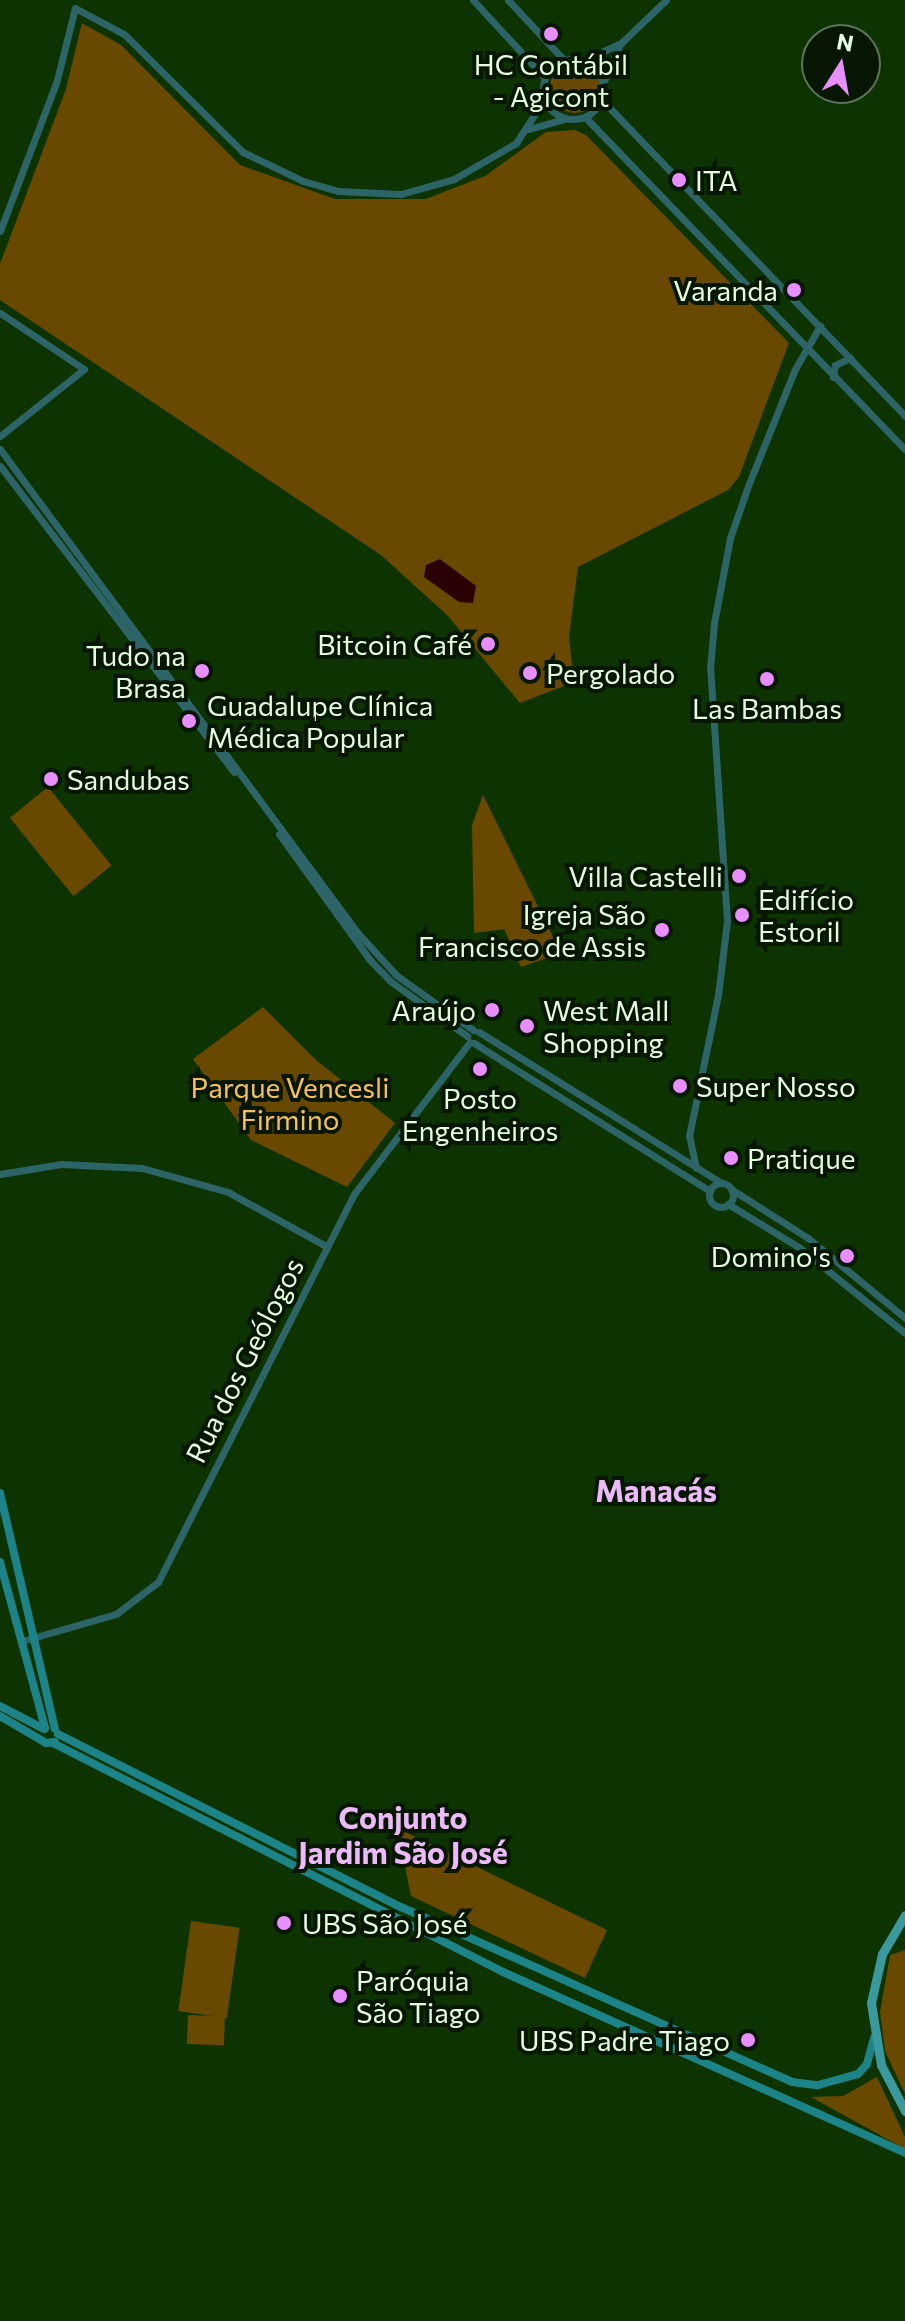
<!DOCTYPE html>
<meta charset="utf-8">
<style>
body{margin:0}
#map{position:relative;width:905px;height:2321px;overflow:hidden;background:#0c3300;font-family:Commissioner,sans-serif}
div>[style]{position:absolute}
.green>*{inset:0;background:#694800;transform-origin:0 0}
.round{border-radius:50%}
.water>*{inset:0;background:#2b0004}
.tertiary>*{height:7px;margin:-3.5px;padding:0 3.5px;transform-origin:3.5px;border-radius:3.5px;background:#2c6467}
.tertiary>.ring{margin:-3.5px;padding:0;box-sizing:content-box;background:none;border:7px solid #2c6467;border-radius:50%}
.secondary>*{height:8px;margin:-4px;padding:0 4px;transform-origin:4px;border-radius:4px;background:#1c8489}
.primary>*{height:9px;margin:-4.5px;padding:0 4.5px;transform-origin:4.5px;border-radius:4.5px;background:#39999e}
.dots>*{width:22px;height:22px;translate:-50% -50%;box-sizing:border-box;border:4px solid #071704;border-radius:50%}
span{translate:-50% -50%;white-space:nowrap;text-align:center;line-height:1.15;-webkit-text-stroke:8px #071704;paint-order:stroke}
.poi-label{font-size:28px;color:#e4fbdf}
.left{translate:0 -50%;text-align:left}
.right{translate:-100% -50%;text-align:right}
.park-label{font-size:28px;color:#f6c061}
.street-label{font-size:28px;color:#e4fbdf}
.neighbourhood-label{font-size:30px;color:#ecbaf8;font-weight:700}
.north{position:absolute;left:801px;top:24px;width:80px;height:80px;box-sizing:border-box;background:#071704;border:2px solid #5f725c;border-radius:50%;rotate:11deg;font-size:22px;font-weight:700;line-height:32px;text-align:center;color:#e4fbdf}
.north::after{content:'';display:block;margin:auto;width:28px;height:36px;background:#e88eff;clip-path:polygon(50% 0,100% 100%,50% 72%,0 100%)}
</style>
<div id="map">
<div class="green">
<i style="clip-path:polygon(82px 23px,121px 45px,240px 165px,335px 199px,426px 199px,485px 176px,546px 132px,575px 130px,586px 135px,789px 343px,739px 477px,728px 490px,578px 567px,569px 637px,574px 682px,520px 703px,448px 616px,381px 555px,0 300px,0 264px,66px 89px)"></i>
<i class="round" style="left:550px;top:63px;width:50px;height:50px"></i>
<i style="left:48px;top:787px;width:101px;height:49px;rotate:51deg"></i>
<i style="clip-path:polygon(483px 795px,561px 953px,521px 967px,504px 929px,474px 933px,472px 825px)"></i>
<i style="clip-path:polygon(263px 1007px,316px 1060px,395px 1123px,347px 1187px,251px 1140px,193px 1059px)"></i>
<i style="clip-path:polygon(397px 1828px,607px 1930px,585px 1978px,411px 1896px)"></i>
<i style="left:191px;top:1921px;width:49px;height:91px;rotate:8deg"></i>
<i style="clip-path:polygon(905px 1950px,905px 2094px,885px 2051px,880px 2012px,890px 1955px)"></i>
<i style="left:188px;top:2015px;width:37px;height:29px;rotate:2deg"></i>
<i style="clip-path:polygon(877px 2077px,905px 2137px,905px 2149px,811px 2097px,843px 2096px)"></i>
</div>
<div class="water">
<i style="clip-path:polygon(440px 559px,476px 586px,473px 603px,459px 602px,424px 577px,426px 565px)"></i>
</div>
<div class="tertiary">
<i style="left:473px;top:0;width:105px;rotate:47.3deg"></i>
<i style="left:508px;top:0;width:81px;rotate:47deg"></i>
<i class="ring" style="left:543px;top:59px;width:53px;height:53px"></i>
<i style="left:584px;top:60px;width:41px;rotate:-24.7deg"></i>
<i style="left:621px;top:43px;width:62px;rotate:-43.7deg"></i>
<i style="left:604px;top:81px;width:40px;rotate:-66.6deg"></i>
<i style="left:603px;top:101px;width:436px;rotate:46.2deg"></i>
<i style="left:585px;top:117px;width:461px;rotate:46.1deg"></i>
<i style="left:529px;top:129px;width:37px;rotate:-16deg"></i>
<i style="left:0;top:231px;width:161px;rotate:-69.3deg"></i>
<i style="left:57px;top:80px;width:74px;rotate:-76deg"></i>
<i style="left:75px;top:8px;width:55px;rotate:28deg"></i>
<i style="left:124px;top:34px;width:168px;rotate:44.8deg"></i>
<i style="left:243px;top:152px;width:67px;rotate:25.8deg"></i>
<i style="left:303px;top:181px;width:36px;rotate:16deg"></i>
<i style="left:338px;top:191px;width:63px;rotate:2.7deg"></i>
<i style="left:401px;top:194px;width:55px;rotate:-15.8deg"></i>
<i style="left:454px;top:179px;width:72px;rotate:-30.1deg"></i>
<i style="left:516px;top:143px;width:54px;rotate:-57.2deg"></i>
<i style="left:0;top:313px;width:101px;rotate:33.7deg"></i>
<i style="left:84px;top:369px;width:107px;rotate:141.4deg"></i>
<i style="left:833px;top:377px;width:12px;rotate:-81deg"></i>
<i style="left:835px;top:365px;width:17px;rotate:-25deg"></i>
<i style="left:0;top:449px;width:601px;rotate:53.53deg"></i>
<i style="left:357px;top:932px;width:58px;rotate:47.8deg"></i>
<i style="left:396px;top:975px;width:95px;rotate:35.5deg"></i>
<i style="left:0;top:466px;width:385px;rotate:52.6deg"></i>
<i style="left:279px;top:834px;width:154px;rotate:54.2deg"></i>
<i style="left:369px;top:959px;width:30px;rotate:46deg"></i>
<i style="left:390px;top:981px;width:95px;rotate:35.5deg"></i>
<i style="left:462px;top:1021px;width:14px;rotate:-25deg"></i>
<i style="left:479px;top:1032px;width:286px;rotate:31.9deg"></i>
<i style="left:474px;top:1043px;width:279px;rotate:32.1deg"></i>
<i style="left:696px;top:1168px;width:33px;rotate:-102deg"></i>
<i style="left:689px;top:1136px;width:144px;rotate:-78.4deg"></i>
<i style="left:718px;top:995px;width:75px;rotate:-83.1deg"></i>
<i style="left:727px;top:921px;width:254px;rotate:-93.8deg"></i>
<i style="left:710px;top:668px;width:45px;rotate:-84.9deg"></i>
<i style="left:714px;top:623px;width:86px;rotate:-79.3deg"></i>
<i style="left:730px;top:538px;width:55px;rotate:-70.9deg"></i>
<i style="left:748px;top:486px;width:126px;rotate:-68.1deg"></i>
<i style="left:795px;top:369px;width:50px;rotate:-59.8deg"></i>
<i style="left:0;top:1174px;width:62px;rotate:-9.3deg"></i>
<i style="left:61px;top:1164px;width:81px;rotate:2.8deg"></i>
<i style="left:142px;top:1168px;width:89px;rotate:15.6deg"></i>
<i style="left:228px;top:1192px;width:112px;rotate:28.9deg"></i>
<i class="ring" style="left:709px;top:1183px;width:17px;height:17px"></i>
<i style="left:731px;top:1189px;width:91px;rotate:32.5deg"></i>
<i style="left:808px;top:1238px;width:126px;rotate:39.5deg"></i>
<i style="left:728px;top:1204px;width:84px;rotate:31.4deg"></i>
<i style="left:800px;top:1248px;width:135px;rotate:39deg"></i>
<i style="left:22px;top:1641px;width:98px;rotate:-16deg"></i>
<i style="left:116px;top:1614px;width:53px;rotate:-37.3deg"></i>
<i style="left:158px;top:1582px;width:435px;rotate:-63.2deg"></i>
<i style="left:354px;top:1194px;width:191px;rotate:-52.7deg"></i>
</div>
<div class="secondary">
<i style="left:0;top:1493px;width:242px;rotate:76.9deg"></i>
<i style="left:0;top:1562px;width:172px;rotate:74.8deg"></i>
<i style="left:0;top:1706px;width:50px;rotate:27.6deg"></i>
<i style="left:0;top:1716px;width:53px;rotate:30.4deg"></i>
<i style="left:46px;top:1743px;width:9px;rotate:-6deg"></i>
<i style="left:58px;top:1734px;width:384px;rotate:26.8deg"></i>
<i style="left:401px;top:1907px;width:428px;rotate:24.1deg"></i>
<i style="left:792px;top:2082px;width:26px;rotate:7deg"></i>
<i style="left:818px;top:2085px;width:41px;rotate:-15.4deg"></i>
<i style="left:858px;top:2074px;width:13px;rotate:-48deg"></i>
<i style="left:867px;top:2064px;width:28px;rotate:-75deg"></i>
<i style="left:53px;top:1743px;width:505px;rotate:26.97deg"></i>
<i style="left:503px;top:1972px;width:441px;rotate:24.2deg"></i>
</div>
<div class="primary">
<i style="left:905px;top:1915px;width:45px;rotate:120.5deg"></i>
<i style="left:882px;top:1954px;width:50px;rotate:102.7deg"></i>
<i style="left:871px;top:2003px;width:63px;rotate:80.8deg"></i>
<i style="left:881px;top:2065px;width:52px;rotate:62.4deg"></i>
</div>
<div class="dots">
<i style="left:551px;top:34px;background:#e88eff"></i>
<i style="left:679px;top:180px;background:#e88eff"></i>
<i style="left:794px;top:290px;background:#e88eff"></i>
<i style="left:488px;top:644px;background:#e88eff"></i>
<i style="left:202px;top:671px;background:#e88eff"></i>
<i style="left:530px;top:673px;background:#e88eff"></i>
<i style="left:767px;top:679px;background:#e88eff"></i>
<i style="left:189px;top:721px;background:#e88eff"></i>
<i style="left:51px;top:779px;background:#e88eff"></i>
<i style="left:739px;top:876px;background:#e88eff"></i>
<i style="left:742px;top:915px;background:#e88eff"></i>
<i style="left:662px;top:930px;background:#e88eff"></i>
<i style="left:492px;top:1010px;background:#e88eff"></i>
<i style="left:527px;top:1026px;background:#e88eff"></i>
<i style="left:480px;top:1069px;background:#e88eff"></i>
<i style="left:680px;top:1086px;background:#e88eff"></i>
<i style="left:731px;top:1158px;background:#e88eff"></i>
<i style="left:847px;top:1256px;background:#e88eff"></i>
<i style="left:284px;top:1923px;background:#e88eff"></i>
<i style="left:340px;top:1996px;background:#e88eff"></i>
<i style="left:748px;top:2040px;background:#e88eff"></i>
</div>
<div class="poi-label">
<span style="left:551px;top:80px">HC Contábil<br>- Agicont</span>
<span class="left" style="left:695px;top:180px">ITA</span>
<span class="right" style="left:778px;top:290px">Varanda</span>
<span class="right" style="left:472px;top:644px">Bitcoin Café</span>
<span class="right" style="left:186px;top:671px">Tudo na<br>Brasa</span>
<span class="left" style="left:546px;top:673px">Pergolado</span>
<span class="left" style="left:207px;top:721px">Guadalupe Clínica<br>Médica Popular</span>
<span style="left:767px;top:708px">Las Bambas</span>
<span class="left" style="left:67px;top:779px">Sandubas</span>
<span class="right" style="left:723px;top:876px">Villa Castelli</span>
<span class="left" style="left:758px;top:915px">Edifício<br>Estoril</span>
<span class="right" style="left:646px;top:930px">Igreja São<br>Francisco de Assis</span>
<span class="right" style="left:476px;top:1010px">Araújo</span>
<span class="left" style="left:543px;top:1026px">West Mall<br>Shopping</span>
<span class="left" style="left:696px;top:1086px">Super Nosso</span>
<span style="left:480px;top:1114px">Posto<br>Engenheiros</span>
<span class="left" style="left:747px;top:1158px">Pratique</span>
<span class="right" style="left:831px;top:1256px">Domino's</span>
<span class="left" style="left:302px;top:1923px">UBS São José</span>
<span class="left" style="left:356px;top:1996px">Paróquia<br>São Tiago</span>
<span class="right" style="left:730px;top:2040px">UBS Padre Tiago</span>
</div>
<div class="park-label">
<span style="left:290px;top:1103px">Parque Vencesli<br>Firmino</span>
</div>
<div class="street-label">
<span style="left:244px;top:1360px;rotate:-63deg">Rua dos Geólogos</span>
</div>
<div class="neighbourhood-label">
<span style="left:656px;top:1490px">Manacás</span>
<span style="left:403px;top:1834px">Conjunto<br>Jardim São José</span>
</div>
<div class="north">N</div>
</div>
